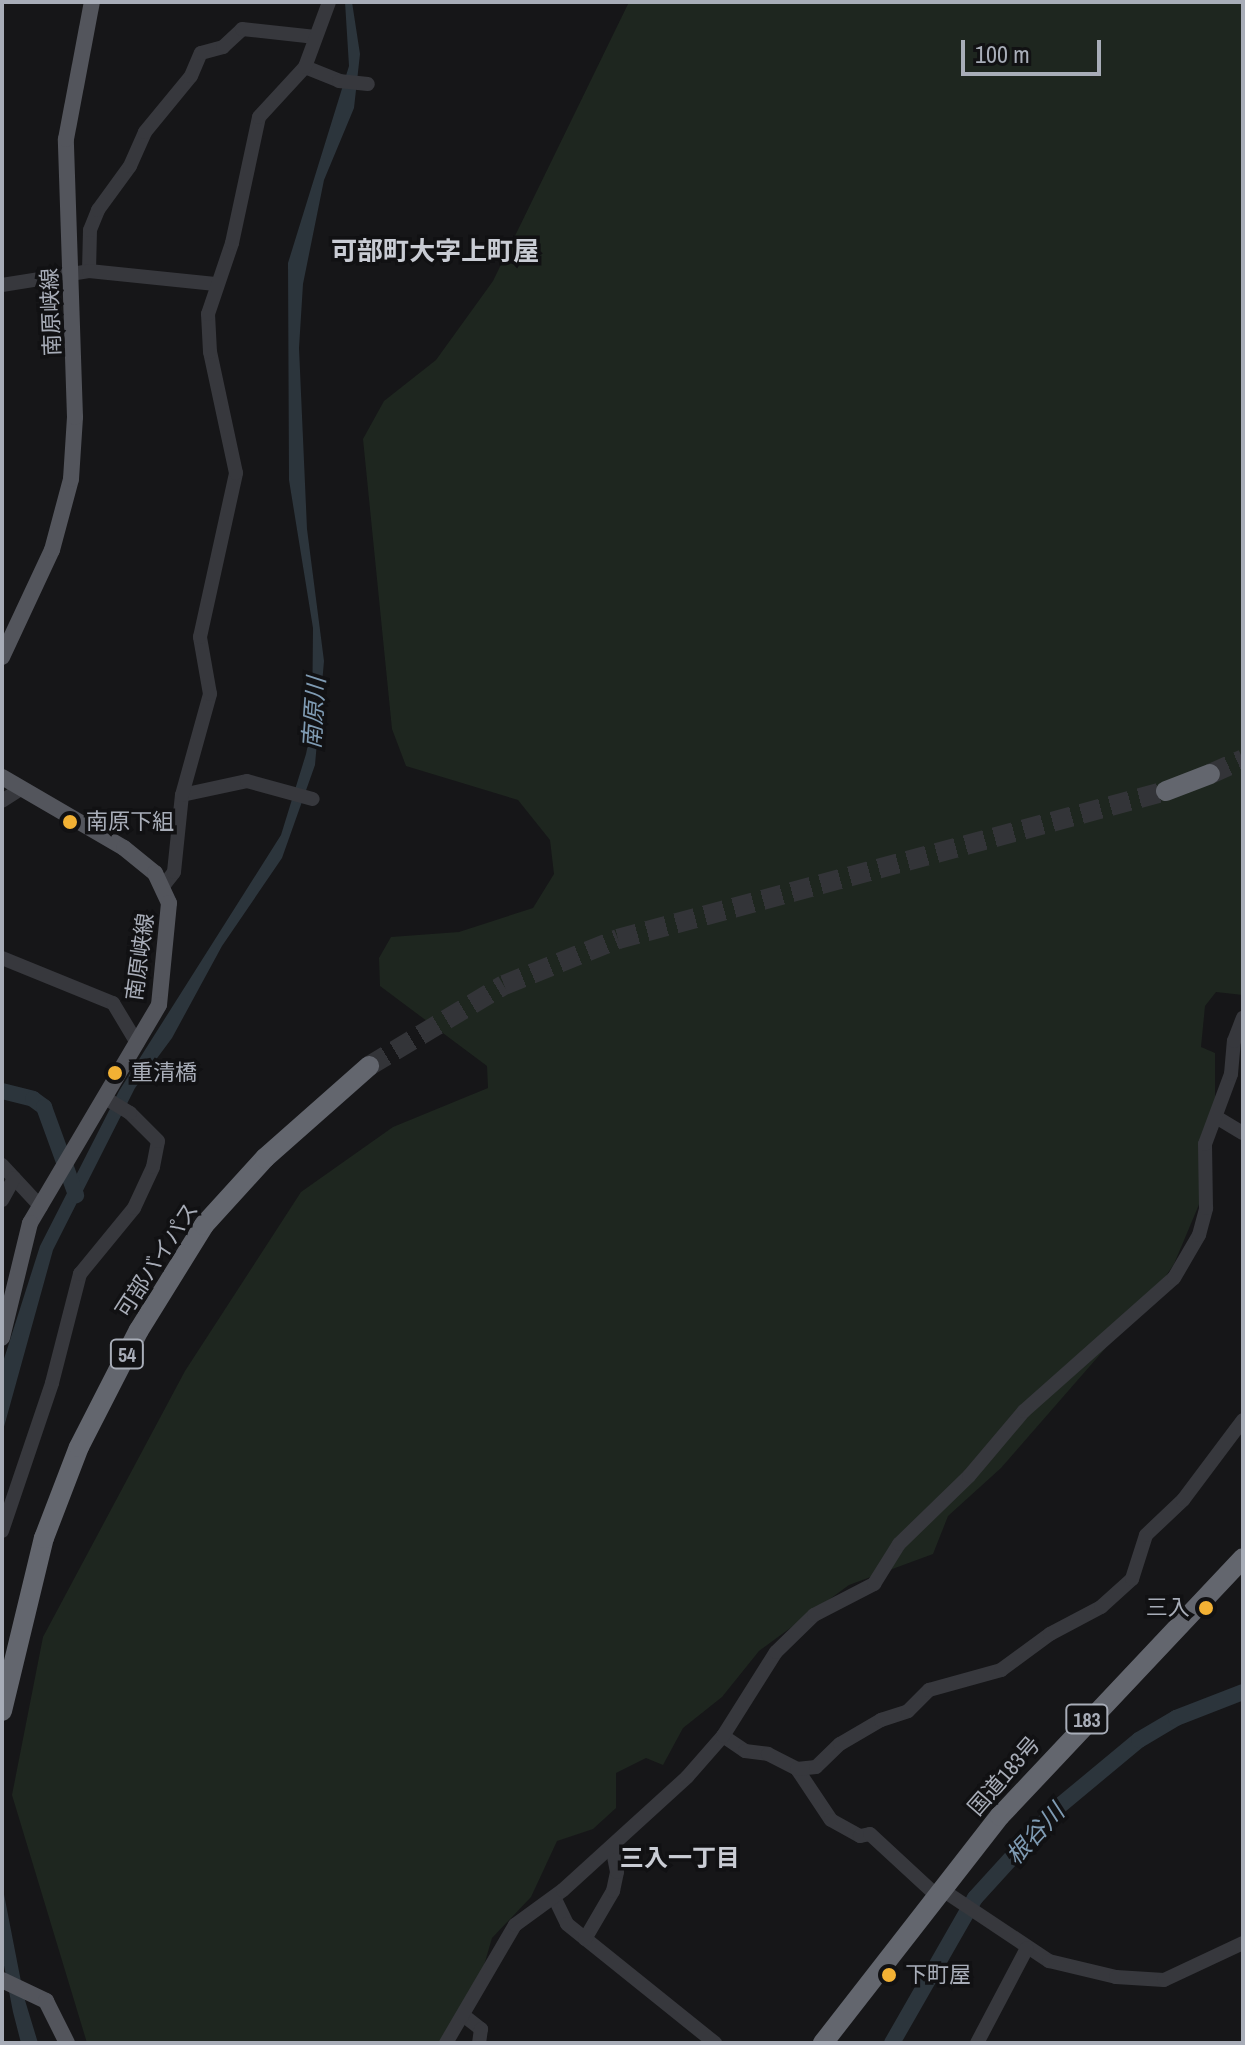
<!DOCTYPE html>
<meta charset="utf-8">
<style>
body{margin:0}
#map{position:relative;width:1245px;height:2045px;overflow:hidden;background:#161618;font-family:"Archivo Narrow","Noto Sans JP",sans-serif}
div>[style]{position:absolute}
.green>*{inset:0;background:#1e261f}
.water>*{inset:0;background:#2c353c}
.river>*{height:16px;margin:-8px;padding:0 8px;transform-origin:8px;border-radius:8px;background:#2c353c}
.highway-tunnel>*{height:20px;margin-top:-10px;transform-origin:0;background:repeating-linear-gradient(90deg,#333438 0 20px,transparent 0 30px)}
.minor>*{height:14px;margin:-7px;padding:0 7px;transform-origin:7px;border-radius:7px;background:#37383d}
.major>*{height:16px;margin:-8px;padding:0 8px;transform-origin:8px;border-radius:8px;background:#53555c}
.highway>*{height:20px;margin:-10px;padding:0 10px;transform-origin:10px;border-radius:10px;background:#63666e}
.dots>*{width:22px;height:22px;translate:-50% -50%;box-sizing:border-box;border:4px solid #111113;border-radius:50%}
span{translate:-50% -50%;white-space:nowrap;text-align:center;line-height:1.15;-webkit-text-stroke:7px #111113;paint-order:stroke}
.shield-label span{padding:2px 6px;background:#111113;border:2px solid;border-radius:6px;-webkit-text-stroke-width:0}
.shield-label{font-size:20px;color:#a8adb8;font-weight:700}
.street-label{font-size:22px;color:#a8adb8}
.poi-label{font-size:22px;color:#a8adb8}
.left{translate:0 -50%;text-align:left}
.right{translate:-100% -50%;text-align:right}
.water-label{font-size:24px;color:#7f9bb3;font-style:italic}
.neighbourhood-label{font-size:24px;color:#c9ccd4;font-weight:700}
.quarter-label{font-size:26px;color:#c9ccd4;font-weight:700}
.frame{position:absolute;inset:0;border:4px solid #a8adb8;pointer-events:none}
.scale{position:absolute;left:961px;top:40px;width:140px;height:36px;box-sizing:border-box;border:4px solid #a8adb8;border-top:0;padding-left:10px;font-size:24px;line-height:28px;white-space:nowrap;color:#a8adb8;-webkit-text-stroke:6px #111113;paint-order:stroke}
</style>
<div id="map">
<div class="green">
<i style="clip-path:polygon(629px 2px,1243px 2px,1243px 995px,1216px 992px,1205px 1006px,1201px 1047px,1215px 1053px,1215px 1126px,1203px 1195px,1174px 1264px,1158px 1288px,1001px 1468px,948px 1516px,933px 1554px,849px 1585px,759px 1651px,722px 1697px,683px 1728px,663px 1765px,646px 1758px,616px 1773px,616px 1808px,593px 1829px,557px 1841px,531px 1897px,492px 1938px,473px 2003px,454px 2043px,87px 2043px,12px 1795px,43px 1637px,185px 1371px,301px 1192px,393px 1127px,488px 1088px,487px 1066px,380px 986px,379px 958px,391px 937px,459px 932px,533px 908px,554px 874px,550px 840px,518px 800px,406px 766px,392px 729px,363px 439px,384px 401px,436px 360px,493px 281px)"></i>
</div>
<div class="water">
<i style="clip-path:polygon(345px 2px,352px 2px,360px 54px,354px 108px,324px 180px,303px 284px,299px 348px,307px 529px,324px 661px,315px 765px,282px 858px,222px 946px,172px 1038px,135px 1088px,53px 1250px,2px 1434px,2px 1365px,40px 1246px,119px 1091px,281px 835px,306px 754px,312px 725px,313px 628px,289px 480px,288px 263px,349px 66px)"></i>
<i style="clip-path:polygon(2px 1884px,24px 1997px,38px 2043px,21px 2043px,13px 2012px,2px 1955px)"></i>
</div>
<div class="river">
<i style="left:2px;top:1091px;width:32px;rotate:14deg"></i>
<i style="left:33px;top:1099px;width:14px;rotate:36deg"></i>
<i style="left:44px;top:1107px;width:94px;rotate:70deg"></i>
<i style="left:892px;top:2043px;width:167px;rotate:-60.2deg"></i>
<i style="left:975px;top:1898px;width:122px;rotate:-47.7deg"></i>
<i style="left:1057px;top:1808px;width:107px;rotate:-39.7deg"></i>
<i style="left:1139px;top:1740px;width:43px;rotate:-30.7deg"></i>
<i style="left:1176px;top:1718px;width:72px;rotate:-21.2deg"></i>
</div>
<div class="highway-tunnel">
<i style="left:1210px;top:774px;width:36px;rotate:-24deg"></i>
<i style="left:369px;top:1066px;width:157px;rotate:-31deg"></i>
<i style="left:504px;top:985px;width:123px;rotate:-22deg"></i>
<i style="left:618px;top:939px;width:568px;rotate:-15.11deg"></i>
</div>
<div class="minor">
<i style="left:305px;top:67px;width:37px;rotate:22deg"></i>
<i style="left:339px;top:81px;width:29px;rotate:6deg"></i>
<i style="left:89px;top:271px;width:41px;rotate:-88.6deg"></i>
<i style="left:90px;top:230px;width:22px;rotate:-68deg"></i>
<i style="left:98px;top:210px;width:54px;rotate:-54deg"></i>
<i style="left:130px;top:166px;width:37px;rotate:-66deg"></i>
<i style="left:145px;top:132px;width:72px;rotate:-50.6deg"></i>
<i style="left:191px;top:76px;width:25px;rotate:-67deg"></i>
<i style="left:201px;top:53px;width:23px;rotate:-15deg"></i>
<i style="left:223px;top:47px;width:26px;rotate:-43deg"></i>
<i style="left:242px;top:29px;width:74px;rotate:6.2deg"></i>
<i style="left:2px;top:285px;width:88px;rotate:-9.1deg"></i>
<i style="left:89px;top:271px;width:127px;rotate:5.9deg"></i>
<i style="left:182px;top:795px;width:66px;rotate:-12.2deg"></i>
<i style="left:247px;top:781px;width:68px;rotate:15.3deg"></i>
<i style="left:2px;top:801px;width:20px;rotate:-33deg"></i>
<i style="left:164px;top:885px;width:16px;rotate:-52deg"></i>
<i style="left:174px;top:872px;width:77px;rotate:-84.1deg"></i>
<i style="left:182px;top:795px;width:105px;rotate:-74.5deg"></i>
<i style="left:210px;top:694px;width:58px;rotate:-100deg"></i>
<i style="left:200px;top:637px;width:168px;rotate:-77.6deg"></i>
<i style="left:236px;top:473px;width:124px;rotate:-102.1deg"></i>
<i style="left:210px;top:352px;width:38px;rotate:-93deg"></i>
<i style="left:208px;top:314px;width:75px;rotate:-71.3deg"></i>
<i style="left:232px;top:243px;width:129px;rotate:-77.9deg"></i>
<i style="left:259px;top:117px;width:68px;rotate:-47.4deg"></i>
<i style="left:305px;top:67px;width:69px;rotate:-69.7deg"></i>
<i style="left:2px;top:958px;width:120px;rotate:22.1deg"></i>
<i style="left:113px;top:1003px;width:47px;rotate:59deg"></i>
<i style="left:1216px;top:1117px;width:31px;rotate:31deg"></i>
<i style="left:2px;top:1165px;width:57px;rotate:47.1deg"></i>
<i style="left:2px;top:1200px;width:25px;rotate:-61deg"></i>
<i style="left:2px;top:1531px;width:156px;rotate:-71.3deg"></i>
<i style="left:52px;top:1383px;width:113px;rotate:-75.6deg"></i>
<i style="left:80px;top:1274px;width:85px;rotate:-50.7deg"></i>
<i style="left:134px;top:1208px;width:45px;rotate:-65.1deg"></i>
<i style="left:153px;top:1167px;width:26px;rotate:-79deg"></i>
<i style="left:158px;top:1141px;width:40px;rotate:-135deg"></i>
<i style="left:130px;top:1113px;width:29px;rotate:-149deg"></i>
<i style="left:723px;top:1736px;width:27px;rotate:34deg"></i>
<i style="left:745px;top:1751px;width:23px;rotate:7deg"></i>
<i style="left:768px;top:1754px;width:33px;rotate:27deg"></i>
<i style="left:797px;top:1769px;width:61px;rotate:56.3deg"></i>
<i style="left:831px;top:1820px;width:33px;rotate:29deg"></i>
<i style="left:860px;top:1836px;width:10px;rotate:-11deg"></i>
<i style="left:870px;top:1834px;width:90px;rotate:42.7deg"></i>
<i style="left:797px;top:1769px;width:19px;rotate:-6deg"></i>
<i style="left:816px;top:1767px;width:33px;rotate:-44deg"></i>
<i style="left:840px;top:1744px;width:48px;rotate:-30.3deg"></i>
<i style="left:881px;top:1720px;width:28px;rotate:-18deg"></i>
<i style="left:908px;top:1711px;width:30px;rotate:-45deg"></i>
<i style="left:929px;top:1690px;width:75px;rotate:-15.5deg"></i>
<i style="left:1001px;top:1670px;width:61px;rotate:-36.3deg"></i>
<i style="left:1050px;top:1634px;width:58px;rotate:-27.9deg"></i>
<i style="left:1101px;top:1607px;width:42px;rotate:-42.1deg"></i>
<i style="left:1132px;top:1579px;width:46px;rotate:-72.3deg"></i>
<i style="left:1146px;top:1535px;width:51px;rotate:-43.4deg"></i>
<i style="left:1183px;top:1500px;width:100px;rotate:-53.1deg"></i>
<i style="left:941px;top:1889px;width:130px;rotate:33.7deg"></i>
<i style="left:1049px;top:1961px;width:69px;rotate:13.4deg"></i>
<i style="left:1116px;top:1977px;width:48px;rotate:3.6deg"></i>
<i style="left:1164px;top:1980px;width:87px;rotate:-25.1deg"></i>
<i style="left:554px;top:1897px;width:30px;rotate:64deg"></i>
<i style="left:567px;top:1924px;width:190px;rotate:38.8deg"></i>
<i style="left:585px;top:1939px;width:56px;rotate:-59.7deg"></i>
<i style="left:613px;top:1891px;width:19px;rotate:-78deg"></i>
<i style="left:617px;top:1872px;width:25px;rotate:-101deg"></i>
<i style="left:463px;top:2015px;width:23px;rotate:38deg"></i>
<i style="left:481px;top:2029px;width:14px;rotate:98deg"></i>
<i style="left:446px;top:2043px;width:137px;rotate:-59.7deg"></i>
<i style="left:515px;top:1925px;width:59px;rotate:-36.1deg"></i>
<i style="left:563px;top:1890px;width:168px;rotate:-42.3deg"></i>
<i style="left:687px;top:1777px;width:55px;rotate:-48.7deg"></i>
<i style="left:723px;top:1736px;width:99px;rotate:-57.8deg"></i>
<i style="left:776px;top:1652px;width:53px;rotate:-44.2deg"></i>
<i style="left:814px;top:1615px;width:68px;rotate:-27.3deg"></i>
<i style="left:874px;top:1584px;width:47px;rotate:-58deg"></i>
<i style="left:899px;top:1544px;width:98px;rotate:-44.2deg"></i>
<i style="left:969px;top:1476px;width:85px;rotate:-49.8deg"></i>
<i style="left:1024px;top:1411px;width:200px;rotate:-41.6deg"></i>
<i style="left:1174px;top:1278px;width:50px;rotate:-59.8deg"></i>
<i style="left:1199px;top:1235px;width:28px;rotate:-75deg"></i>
<i style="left:1206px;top:1208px;width:64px;rotate:-90.9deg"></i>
<i style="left:1205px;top:1144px;width:75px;rotate:-69.6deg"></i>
<i style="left:1231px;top:1074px;width:33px;rotate:-85deg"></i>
<i style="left:1234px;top:1041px;width:25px;rotate:-69deg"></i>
<i style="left:977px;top:2043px;width:107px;rotate:-62.2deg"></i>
</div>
<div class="major">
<i style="left:2px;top:657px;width:118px;rotate:-65deg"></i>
<i style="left:52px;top:550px;width:73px;rotate:-75deg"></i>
<i style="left:71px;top:479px;width:62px;rotate:-86.3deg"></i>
<i style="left:75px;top:417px;width:278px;rotate:-91.9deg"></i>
<i style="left:66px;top:139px;width:139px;rotate:-79.3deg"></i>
<i style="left:2px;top:777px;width:141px;rotate:30.2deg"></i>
<i style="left:124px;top:848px;width:40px;rotate:39deg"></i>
<i style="left:155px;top:873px;width:33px;rotate:65deg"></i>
<i style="left:169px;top:903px;width:102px;rotate:95.6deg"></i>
<i style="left:159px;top:1005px;width:253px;rotate:120.6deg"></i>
<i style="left:30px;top:1223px;width:118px;rotate:103.7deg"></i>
<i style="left:2px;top:1980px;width:49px;rotate:25.5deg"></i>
<i style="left:46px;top:2001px;width:47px;rotate:63.4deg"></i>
</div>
<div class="highway">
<i style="left:1166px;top:791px;width:47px;rotate:-21.1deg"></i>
<i style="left:2px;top:1711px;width:178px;rotate:-76.4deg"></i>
<i style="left:44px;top:1538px;width:97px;rotate:-69deg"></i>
<i style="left:79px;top:1447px;width:131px;rotate:-62.9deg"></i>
<i style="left:139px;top:1330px;width:123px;rotate:-58.2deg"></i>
<i style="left:204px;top:1225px;width:91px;rotate:-47.7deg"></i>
<i style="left:265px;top:1158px;width:139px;rotate:-41.5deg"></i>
<i style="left:823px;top:2043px;width:288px;rotate:-52.1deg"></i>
<i style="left:1000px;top:1816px;width:354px;rotate:-46.7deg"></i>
</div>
<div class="dots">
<i style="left:70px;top:822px;background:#f2b134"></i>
<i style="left:115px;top:1073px;background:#f2b134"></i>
<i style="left:1206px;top:1608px;background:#f2b134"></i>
<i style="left:889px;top:1975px;background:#f2b134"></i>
</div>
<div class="shield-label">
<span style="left:127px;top:1354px">54</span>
<span style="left:1087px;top:1719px">183</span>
</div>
<div class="street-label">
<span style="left:51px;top:312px;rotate:-92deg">南原峡線</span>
<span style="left:140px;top:957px;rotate:-82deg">南原峡線</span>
<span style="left:157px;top:1260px;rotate:-57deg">可部バイパス</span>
<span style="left:1004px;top:1776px;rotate:-49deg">国道183号</span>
</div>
<div class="poi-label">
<span class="left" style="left:86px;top:822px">南原下組</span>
<span class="left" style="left:131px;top:1073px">重清橋</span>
<span class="right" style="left:1190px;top:1608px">三入</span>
<span class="left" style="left:905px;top:1975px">下町屋</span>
</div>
<div class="water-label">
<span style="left:314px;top:713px;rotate:-86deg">南原川</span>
<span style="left:1035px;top:1834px;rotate:-47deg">根谷川</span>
</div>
<div class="neighbourhood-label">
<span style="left:680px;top:1858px">三入一丁目</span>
</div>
<div class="quarter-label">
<span style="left:435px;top:251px">可部町大字上町屋</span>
</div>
<div class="frame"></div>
<div class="scale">100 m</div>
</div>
